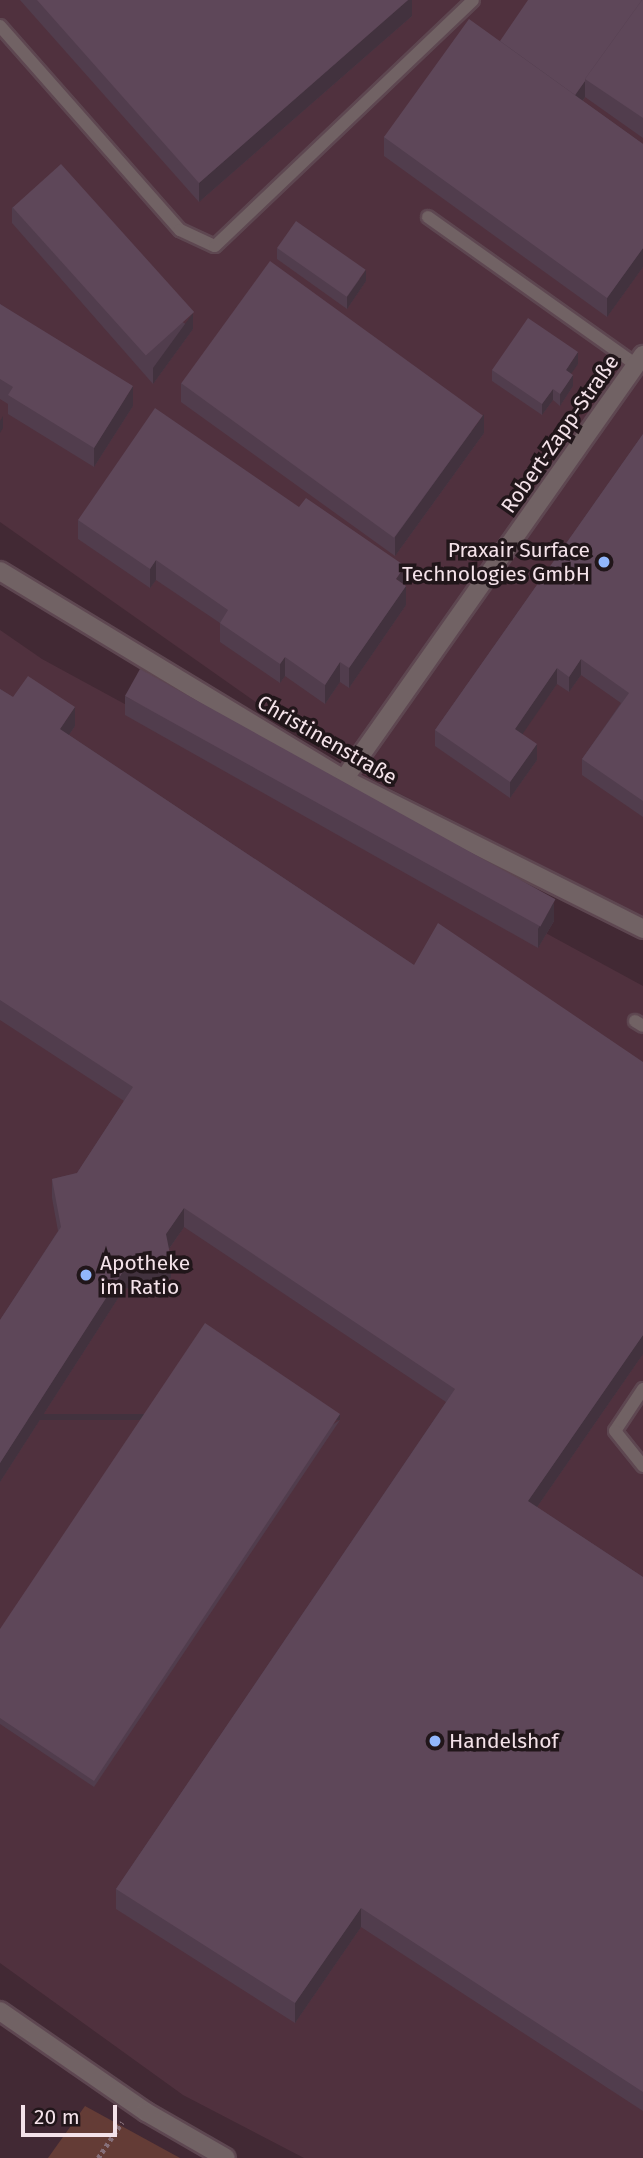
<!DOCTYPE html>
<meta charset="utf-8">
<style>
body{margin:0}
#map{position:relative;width:643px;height:2158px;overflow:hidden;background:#422934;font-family:"Fira Sans",sans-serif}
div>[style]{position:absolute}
.built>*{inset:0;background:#50313e}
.green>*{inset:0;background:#643c36}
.path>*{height:4.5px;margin-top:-2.25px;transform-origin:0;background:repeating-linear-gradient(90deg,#87707a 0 3.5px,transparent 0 7px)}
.roads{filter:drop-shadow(2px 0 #5e4751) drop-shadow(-2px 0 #5e4751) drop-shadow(0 2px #5e4751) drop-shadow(0 -2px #5e4751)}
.lane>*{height:12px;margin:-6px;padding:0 6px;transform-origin:6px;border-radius:6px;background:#716264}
.street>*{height:18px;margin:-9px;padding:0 9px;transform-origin:9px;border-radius:9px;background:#716264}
.wall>*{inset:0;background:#513d4d}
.shaded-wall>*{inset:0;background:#42323e;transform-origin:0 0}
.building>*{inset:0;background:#5e4759;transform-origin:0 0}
.dots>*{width:19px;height:19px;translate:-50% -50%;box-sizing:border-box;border:4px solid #21161a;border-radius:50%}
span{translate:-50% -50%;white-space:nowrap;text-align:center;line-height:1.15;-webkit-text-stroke:7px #21161a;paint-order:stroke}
.street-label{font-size:21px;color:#f4e2e9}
.poi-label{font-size:21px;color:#f4e2e9}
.right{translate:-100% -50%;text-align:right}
.left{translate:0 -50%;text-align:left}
.scale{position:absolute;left:21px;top:2105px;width:96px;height:32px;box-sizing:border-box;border:4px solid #f4e2e9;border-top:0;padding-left:9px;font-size:21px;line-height:24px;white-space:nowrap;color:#f4e2e9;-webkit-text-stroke:5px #21161a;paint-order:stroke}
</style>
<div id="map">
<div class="built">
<i style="clip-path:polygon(0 0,643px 0,643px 917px,351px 769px,0 522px)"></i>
<i style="clip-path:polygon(0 630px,42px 659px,643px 986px,643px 2158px,304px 2158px,183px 2095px,0 1963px)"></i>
</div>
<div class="green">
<i style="clip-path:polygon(85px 2106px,180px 2158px,48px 2158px)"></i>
</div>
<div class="path">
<i style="left:98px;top:2158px;width:43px;rotate:-56.3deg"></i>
</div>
<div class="roads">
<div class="lane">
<i style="left:0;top:26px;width:272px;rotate:48.6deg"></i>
<i style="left:180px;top:230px;width:38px;rotate:25deg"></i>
<i style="left:215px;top:246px;width:356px;rotate:-43.6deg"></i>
<i style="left:428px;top:217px;width:255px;rotate:35.4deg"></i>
<i style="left:635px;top:1021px;width:9px;rotate:32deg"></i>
<i style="left:643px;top:1389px;width:50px;rotate:123.7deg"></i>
<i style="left:615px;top:1431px;width:45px;rotate:51.3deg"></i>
</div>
<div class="street">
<i style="left:0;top:571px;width:402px;rotate:31.2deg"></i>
<i style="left:344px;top:779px;width:335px;rotate:26.6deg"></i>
<i style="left:344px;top:779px;width:519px;rotate:-54.81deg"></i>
<i style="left:0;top:2011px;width:178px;rotate:34.7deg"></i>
<i style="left:146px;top:2112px;width:92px;rotate:29.9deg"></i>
</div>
</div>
<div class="wall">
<i style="clip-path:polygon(20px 0,412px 0,412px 16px,199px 202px)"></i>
<i style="clip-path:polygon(643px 0,643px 138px,585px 97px,583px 101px,643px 144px,643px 267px,607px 317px,384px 156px,384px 137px,500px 41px)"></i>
<i style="clip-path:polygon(12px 207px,193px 329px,153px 384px,12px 223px)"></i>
<i style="clip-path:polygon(277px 248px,366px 281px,347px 309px,277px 259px)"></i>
<i style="clip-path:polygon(0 304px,133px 406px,94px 467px,8px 414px,8px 404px,0 399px)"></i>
<i style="clip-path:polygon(578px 364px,571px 373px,573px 386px,560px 406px,553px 400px,542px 415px,492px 381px,492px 370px)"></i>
<i style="clip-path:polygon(181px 383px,484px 433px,395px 556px,181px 402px)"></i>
<i style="clip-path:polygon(643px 434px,643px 817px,582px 775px,582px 759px,621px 703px,581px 675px,569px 692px,557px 684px,522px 734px,537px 760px,510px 798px,435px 746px,435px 730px)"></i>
<i style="clip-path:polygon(78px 520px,405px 585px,406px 605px,349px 688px,340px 682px,325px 704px,285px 676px,280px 683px,220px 642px,220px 623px,156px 580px,150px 588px,78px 539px)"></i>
<i style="clip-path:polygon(0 689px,13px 697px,75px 726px,69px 735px,414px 965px,643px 1062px,643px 1354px,537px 1507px,643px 1577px,643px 2111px,361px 1927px,295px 2023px,116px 1909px,116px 1889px,446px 1402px,184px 1227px,169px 1249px,171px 1278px,124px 1289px,0 1482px,0 1320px,58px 1231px,52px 1198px,52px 1179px,77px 1173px,124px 1101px,0 1020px)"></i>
<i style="clip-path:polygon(125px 696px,554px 921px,538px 948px,125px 715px)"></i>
<i style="clip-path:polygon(340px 1420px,94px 1787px,0 1724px,0 1629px)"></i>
</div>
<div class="shaded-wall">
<i style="clip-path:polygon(408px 0,412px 0,412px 16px,199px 202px,199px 183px)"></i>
<i style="clip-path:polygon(585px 81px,585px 97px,574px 113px,574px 97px)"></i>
<i style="clip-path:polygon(643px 248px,643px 267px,607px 317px,607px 298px)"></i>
<i style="clip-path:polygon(366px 270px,366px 281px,347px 309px,347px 297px)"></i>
<i style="clip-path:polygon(193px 313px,193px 329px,153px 384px,153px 368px)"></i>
<i style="clip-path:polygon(578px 352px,578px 364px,566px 381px,566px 370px)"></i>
<i style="clip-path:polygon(573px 375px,573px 386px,560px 406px,560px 394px)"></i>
<i style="clip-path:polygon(133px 386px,133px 406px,94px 467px,94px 448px)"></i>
<i style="clip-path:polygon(553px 389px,553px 400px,542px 415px,542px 404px)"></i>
<i style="clip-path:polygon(484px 414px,484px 433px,395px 556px,395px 537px)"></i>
<i style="clip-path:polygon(3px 416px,3px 428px,0 433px,0 421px)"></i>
<i style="clip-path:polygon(156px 560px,156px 580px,150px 588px,150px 569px)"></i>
<i style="clip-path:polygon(405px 566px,405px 585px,396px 579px)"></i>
<i style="clip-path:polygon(406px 586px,406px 605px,349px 688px,349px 668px)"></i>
<i style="clip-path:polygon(285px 657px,285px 676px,280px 683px,280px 664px)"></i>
<i style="clip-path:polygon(581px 659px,581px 675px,569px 692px,569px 677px)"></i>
<i style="clip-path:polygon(340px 662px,340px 682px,325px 704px,325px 685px)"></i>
<i style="clip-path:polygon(557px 668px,557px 684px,515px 745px,515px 729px)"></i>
<i style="clip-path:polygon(75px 707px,75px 726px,60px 748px,60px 729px)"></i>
<i style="clip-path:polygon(537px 744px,537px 760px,510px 798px,510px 782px)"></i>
<i style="clip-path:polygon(554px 902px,554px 921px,538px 948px,538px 929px)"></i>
<i style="clip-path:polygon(184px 1208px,184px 1227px,166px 1253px,166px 1234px)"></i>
<i style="clip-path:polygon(171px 1259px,171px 1278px,124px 1289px,0 1482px,0 1463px,124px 1270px)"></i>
<i style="clip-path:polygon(643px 1335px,643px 1354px,528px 1520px,528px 1501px)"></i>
<i style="left:340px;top:1414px;width:6px;height:442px;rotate:90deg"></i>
<i style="clip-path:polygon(361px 1908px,361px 1927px,295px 2023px,295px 2003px)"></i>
</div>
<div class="building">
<i style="clip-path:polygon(37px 0,408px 0,199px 183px)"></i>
<i style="clip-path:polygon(528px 0,642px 0,585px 79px,585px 81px,575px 95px,500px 41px)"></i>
<i style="clip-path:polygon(642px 0,643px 0,643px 118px,585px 79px)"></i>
<i style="clip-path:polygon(469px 19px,643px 144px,643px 248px,607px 298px,384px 137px)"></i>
<i style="left:61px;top:164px;width:199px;height:65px;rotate:48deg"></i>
<i style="left:296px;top:221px;width:85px;height:33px;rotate:35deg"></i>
<i style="left:270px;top:261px;width:263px;height:151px;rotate:36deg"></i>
<i style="clip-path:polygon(0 304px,133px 386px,94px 448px,8px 395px,13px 387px,0 379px)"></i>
<i style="clip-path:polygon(528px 318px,578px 352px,566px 370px,573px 375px,560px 394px,553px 389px,542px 404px,492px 370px)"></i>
<i style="clip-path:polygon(155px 408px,299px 507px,306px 498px,405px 566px,396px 579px,406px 586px,349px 668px,340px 662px,325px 685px,285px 657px,280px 664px,220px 623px,228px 610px,156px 560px,150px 569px,78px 520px)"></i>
<i style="clip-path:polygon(643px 434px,643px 801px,582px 759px,629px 693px,581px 659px,569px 677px,557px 668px,515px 729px,537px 744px,510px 782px,435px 730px)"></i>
<i style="left:140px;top:669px;width:475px;height:31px;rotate:29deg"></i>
<i style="clip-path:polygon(28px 676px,75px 707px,60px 729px,414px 965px,438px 923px,643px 1062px,643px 1335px,528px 1501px,643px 1577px,643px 2092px,361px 1908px,295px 2003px,116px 1889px,455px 1389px,184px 1208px,166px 1234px,171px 1259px,124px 1270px,0 1463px,0 1320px,61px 1227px,52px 1179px,77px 1173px,133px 1087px,0 1000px,0 689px,13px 697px)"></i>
<i style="clip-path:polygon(205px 1323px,340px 1414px,94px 1781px,0 1718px,0 1629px)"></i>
</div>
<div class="dots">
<i style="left:604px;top:562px;background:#92b7fd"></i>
<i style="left:86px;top:1275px;background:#92b7fd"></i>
<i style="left:435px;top:1741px;background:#92b7fd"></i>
</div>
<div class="street-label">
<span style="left:560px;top:434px;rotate:-55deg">Robert-Zapp-Straße</span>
<span style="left:327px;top:740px;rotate:30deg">Christinenstraße</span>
</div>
<div class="poi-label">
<span class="right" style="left:590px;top:562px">Praxair Surface<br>Technologies GmbH</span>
<span class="left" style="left:100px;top:1275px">Apotheke<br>im Ratio</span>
<span class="left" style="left:449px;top:1741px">Handelshof</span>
</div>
<div class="scale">20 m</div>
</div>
